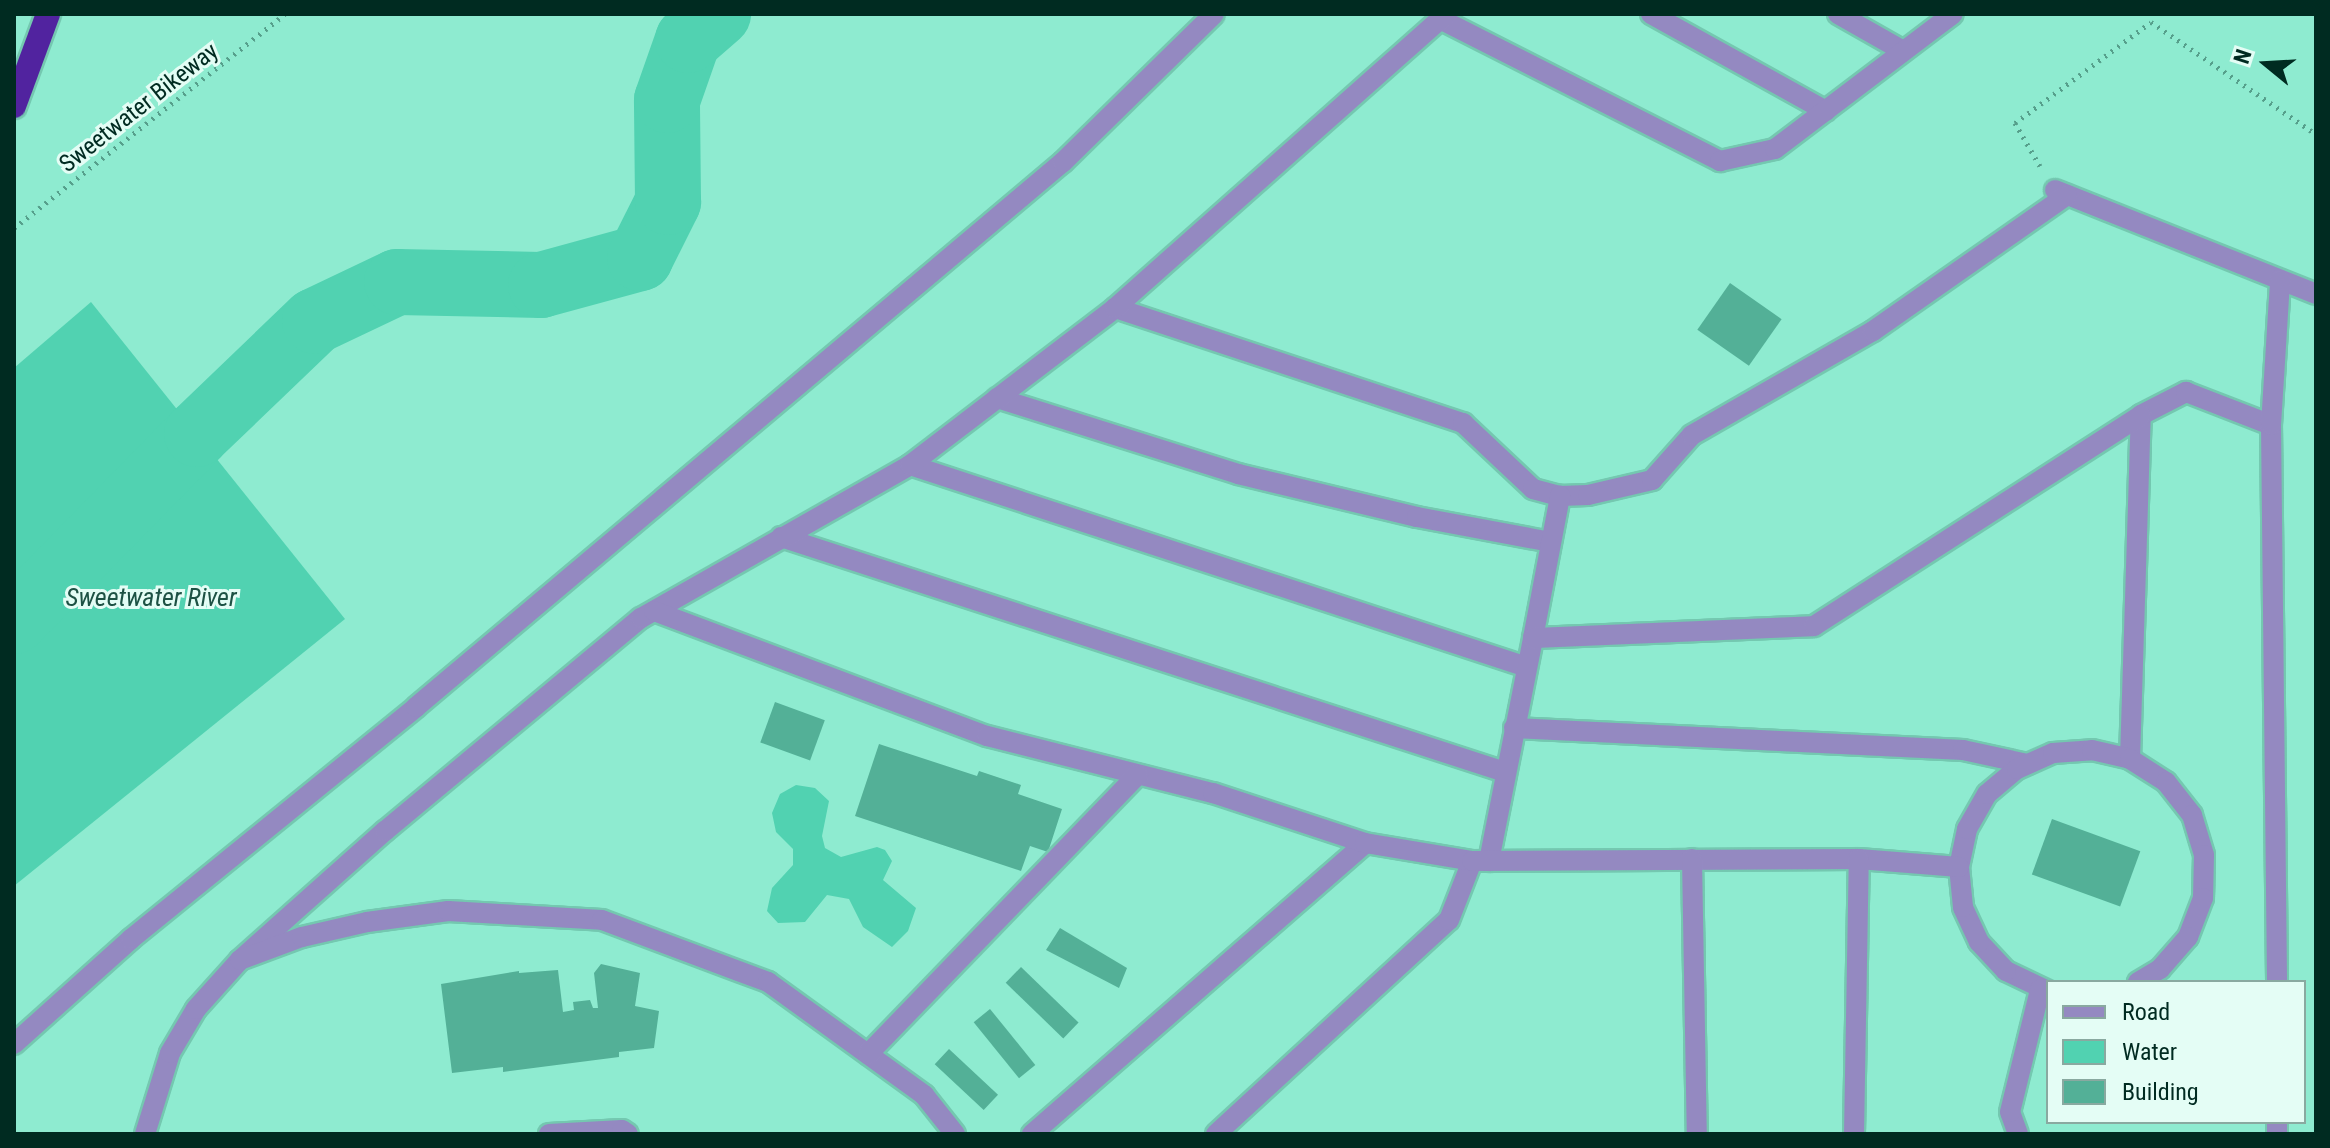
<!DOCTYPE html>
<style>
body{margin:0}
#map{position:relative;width:2330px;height:1148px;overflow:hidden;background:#8eebd0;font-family:"Roboto Condensed",sans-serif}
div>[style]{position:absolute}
.water>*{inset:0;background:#51d2b1}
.river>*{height:66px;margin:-33px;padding:0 33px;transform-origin:33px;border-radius:33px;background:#51d2b1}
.building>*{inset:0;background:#53b097;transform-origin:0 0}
.path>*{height:5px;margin-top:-2.5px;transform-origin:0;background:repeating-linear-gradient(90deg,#569f8b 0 2px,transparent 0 8px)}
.roads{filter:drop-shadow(2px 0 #74c8b0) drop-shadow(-2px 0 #74c8b0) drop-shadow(0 2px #74c8b0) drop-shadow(0 -2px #74c8b0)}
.lane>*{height:20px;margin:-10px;padding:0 10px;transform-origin:10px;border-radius:10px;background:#9489c1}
.street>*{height:20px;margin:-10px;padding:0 10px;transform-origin:10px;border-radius:10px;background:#9489c1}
.highway>*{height:24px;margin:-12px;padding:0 12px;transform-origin:12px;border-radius:12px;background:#51239f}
span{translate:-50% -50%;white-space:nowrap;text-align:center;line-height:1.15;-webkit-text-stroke:6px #e4fdf5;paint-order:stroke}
.street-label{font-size:24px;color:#002b21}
.water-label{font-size:26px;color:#1d5244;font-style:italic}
.frame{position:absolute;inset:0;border:16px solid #002b21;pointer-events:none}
.legend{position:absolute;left:2046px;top:980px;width:260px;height:144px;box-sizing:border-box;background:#e4fdf5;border:2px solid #89a9a0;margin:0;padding:10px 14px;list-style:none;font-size:24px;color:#002b21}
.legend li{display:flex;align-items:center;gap:16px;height:40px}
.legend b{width:40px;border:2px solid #89a9a0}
.north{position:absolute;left:2226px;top:24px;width:80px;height:80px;-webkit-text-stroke:6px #e4fdf5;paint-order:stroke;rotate:288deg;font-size:22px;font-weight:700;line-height:32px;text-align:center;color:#002b21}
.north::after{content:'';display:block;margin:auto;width:28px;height:36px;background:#002b21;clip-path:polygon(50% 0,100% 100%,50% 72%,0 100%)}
</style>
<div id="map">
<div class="water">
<i style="clip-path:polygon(91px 302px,345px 619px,14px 886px,14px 368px)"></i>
<i style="clip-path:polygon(796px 785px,815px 788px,829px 801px,822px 836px,825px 848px,841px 857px,877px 847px,885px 850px,892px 861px,883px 880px,916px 908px,908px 931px,892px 947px,863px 927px,849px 899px,827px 895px,805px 922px,778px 923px,767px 911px,772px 888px,793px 865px,793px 849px,776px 832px,772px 813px,780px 794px)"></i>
</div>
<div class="river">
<i style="left:14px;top:621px;width:262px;rotate:-45.6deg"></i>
<i style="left:197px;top:434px;width:163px;rotate:-43.8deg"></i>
<i style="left:315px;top:321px;width:91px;rotate:-25.4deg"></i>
<i style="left:397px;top:282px;width:144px;rotate:1.2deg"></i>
<i style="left:541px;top:285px;width:103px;rotate:-15.3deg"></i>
<i style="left:640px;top:258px;width:63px;rotate:-63.4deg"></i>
<i style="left:668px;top:202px;width:102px;rotate:-90.6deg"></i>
<i style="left:667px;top:100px;width:64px;rotate:-70.7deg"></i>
<i style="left:688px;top:40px;width:40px;rotate:-41deg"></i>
</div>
<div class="building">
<i style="left:1730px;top:283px;width:63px;height:57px;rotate:35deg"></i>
<i style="left:775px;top:702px;width:53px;height:43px;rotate:20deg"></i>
<i style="clip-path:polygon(879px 744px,977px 776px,979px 771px,1021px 785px,1018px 794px,1062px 809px,1048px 852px,1030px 846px,1021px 871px,855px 816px)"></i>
<i style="left:2052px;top:819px;width:94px;height:59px;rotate:20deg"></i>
<i style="clip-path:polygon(1060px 928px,1127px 968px,1119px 988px,1046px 950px)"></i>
<i style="clip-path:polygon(601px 964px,640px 973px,635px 1006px,659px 1011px,654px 1048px,619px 1052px,619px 1057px,503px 1072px,503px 1067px,452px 1073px,441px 984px,519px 971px,519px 973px,558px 970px,563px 1012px,574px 1010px,573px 1002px,590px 1000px,593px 1008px,598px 1008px,594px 973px)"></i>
<i style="left:1021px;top:967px;width:80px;height:22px;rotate:44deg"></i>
<i style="left:990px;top:1009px;width:72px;height:21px;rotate:51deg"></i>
<i style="left:949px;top:1049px;width:67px;height:21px;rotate:43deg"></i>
</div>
<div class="path">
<i style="left:2040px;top:166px;width:50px;rotate:-120.2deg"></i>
<i style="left:2015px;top:123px;width:169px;rotate:-36.6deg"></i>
<i style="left:2151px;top:22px;width:199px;rotate:34.2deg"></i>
<i style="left:14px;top:228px;width:345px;rotate:-38.3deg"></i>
</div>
<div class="roads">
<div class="lane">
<i style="left:1651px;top:14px;width:200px;rotate:29deg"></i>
<i style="left:1838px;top:14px;width:75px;rotate:29.6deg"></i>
<i style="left:1442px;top:20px;width:312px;rotate:26.9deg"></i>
<i style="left:1720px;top:161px;width:56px;rotate:-12.3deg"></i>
<i style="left:1775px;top:149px;width:223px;rotate:-37.2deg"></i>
<i style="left:2055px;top:190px;width:281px;rotate:21.7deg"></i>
<i style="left:1115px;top:308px;width:367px;rotate:18.3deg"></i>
<i style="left:1463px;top:423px;width:96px;rotate:43.3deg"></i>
<i style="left:1533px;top:489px;width:28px;rotate:15deg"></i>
<i style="left:1560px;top:496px;width:28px;rotate:-2deg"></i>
<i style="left:1588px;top:495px;width:66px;rotate:-13.2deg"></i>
<i style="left:1652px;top:480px;width:60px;rotate:-48.4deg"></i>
<i style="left:1692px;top:435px;width:209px;rotate:-29.9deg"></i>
<i style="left:1873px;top:331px;width:237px;rotate:-35deg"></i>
<i style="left:997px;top:398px;width:253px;rotate:17.5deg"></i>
<i style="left:1238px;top:474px;width:184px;rotate:13.5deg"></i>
<i style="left:1417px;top:517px;width:136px;rotate:10.6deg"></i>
<i style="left:2271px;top:425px;width:557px;rotate:89.38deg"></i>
<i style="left:910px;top:465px;width:649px;rotate:18.13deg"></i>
<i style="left:781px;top:537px;width:761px;rotate:17.98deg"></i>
<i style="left:1533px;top:638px;width:145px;rotate:-79.2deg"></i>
<i style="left:1514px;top:728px;width:450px;rotate:2.8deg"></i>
<i style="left:1963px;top:750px;width:66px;rotate:12.3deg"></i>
<i style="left:2130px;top:759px;width:344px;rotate:-88.2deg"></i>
<i style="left:2141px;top:415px;width:51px;rotate:-27.1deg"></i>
<i style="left:2186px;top:392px;width:91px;rotate:21.2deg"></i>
<i style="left:2271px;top:425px;width:145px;rotate:-86.4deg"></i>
<i style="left:1489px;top:861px;width:227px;rotate:-78.8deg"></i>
<i style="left:1533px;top:638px;width:281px;rotate:-2.4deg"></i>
<i style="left:1814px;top:626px;width:389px;rotate:-32.8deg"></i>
<i style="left:240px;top:960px;width:194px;rotate:-41.7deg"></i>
<i style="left:385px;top:831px;width:333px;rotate:-39.8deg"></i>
<i style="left:641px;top:618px;width:309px;rotate:-29.6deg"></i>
<i style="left:910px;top:465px;width:258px;rotate:-37.4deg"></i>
<i style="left:1115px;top:308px;width:443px;rotate:-41.6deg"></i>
<i style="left:2048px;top:991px;width:47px;rotate:-154.5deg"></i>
<i style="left:2006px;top:971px;width:40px;rotate:-133deg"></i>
<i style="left:1979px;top:942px;width:38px;rotate:-115deg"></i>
<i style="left:1963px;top:907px;width:40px;rotate:-95.7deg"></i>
<i style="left:1959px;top:867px;width:39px;rotate:-78deg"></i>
<i style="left:1967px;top:829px;width:40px;rotate:-60.3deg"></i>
<i style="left:1987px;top:794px;width:39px;rotate:-40deg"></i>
<i style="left:2017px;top:769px;width:39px;rotate:-24deg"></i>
<i style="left:2053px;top:753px;width:39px;rotate:-4deg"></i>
<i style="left:2092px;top:750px;width:39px;rotate:13deg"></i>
<i style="left:2130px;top:759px;width:43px;rotate:32.6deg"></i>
<i style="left:2166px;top:782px;width:42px;rotate:51.8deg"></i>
<i style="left:2192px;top:815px;width:42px;rotate:73.3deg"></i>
<i style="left:2204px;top:855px;width:43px;rotate:91.3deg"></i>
<i style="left:2203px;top:898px;width:42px;rotate:111deg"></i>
<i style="left:2188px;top:937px;width:43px;rotate:131.2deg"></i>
<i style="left:2160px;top:969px;width:26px;rotate:149deg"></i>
<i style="left:14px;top:1044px;width:157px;rotate:-41.9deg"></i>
<i style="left:131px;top:939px;width:367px;rotate:-39.1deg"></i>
<i style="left:416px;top:707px;width:846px;rotate:-40.11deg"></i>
<i style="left:1063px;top:162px;width:211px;rotate:-44.4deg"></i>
<i style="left:145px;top:1134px;width:85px;rotate:-72.8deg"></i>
<i style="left:170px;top:1053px;width:51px;rotate:-59.4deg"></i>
<i style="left:196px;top:1009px;width:66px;rotate:-48.1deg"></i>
<i style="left:240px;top:960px;width:66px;rotate:-20.4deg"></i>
<i style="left:302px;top:937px;width:67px;rotate:-13deg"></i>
<i style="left:367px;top:922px;width:82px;rotate:-7.7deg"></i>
<i style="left:448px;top:911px;width:154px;rotate:3.3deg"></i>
<i style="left:602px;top:920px;width:177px;rotate:20.5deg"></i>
<i style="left:768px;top:982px;width:193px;rotate:35.9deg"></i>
<i style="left:924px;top:1095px;width:50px;rotate:51.5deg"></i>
<i style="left:549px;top:1134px;width:73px;rotate:-3.1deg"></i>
<i style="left:622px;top:1130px;width:7px;rotate:34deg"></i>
<i style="left:1032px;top:1134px;width:442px;rotate:-41.1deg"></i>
<i style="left:1216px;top:1134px;width:316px;rotate:-42.6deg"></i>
<i style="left:1449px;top:920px;width:63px;rotate:-68.7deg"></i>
<i style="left:2018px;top:1134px;width:23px;rotate:-110deg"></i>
<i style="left:2010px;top:1112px;width:126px;rotate:-76.2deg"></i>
<i style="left:2277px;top:1134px;width:12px;rotate:-90deg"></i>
</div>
<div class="street">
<i style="left:654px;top:611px;width:356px;rotate:20.6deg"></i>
<i style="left:987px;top:736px;width:233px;rotate:14.2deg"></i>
<i style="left:1213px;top:793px;width:160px;rotate:18.2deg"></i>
<i style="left:1365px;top:843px;width:109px;rotate:9.5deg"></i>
<i style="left:1472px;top:861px;width:387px;rotate:-0.3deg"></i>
<i style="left:1859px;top:859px;width:100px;rotate:4.6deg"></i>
<i style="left:1692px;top:859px;width:275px;rotate:89deg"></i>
<i style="left:868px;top:1054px;width:388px;rotate:-46deg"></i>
<i style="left:1854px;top:1134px;width:275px;rotate:-89deg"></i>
</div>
<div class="highway">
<i style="left:14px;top:106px;width:98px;rotate:-69.7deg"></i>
</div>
</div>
<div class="street-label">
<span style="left:139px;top:108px;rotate:-38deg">Sweetwater Bikeway</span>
</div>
<div class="water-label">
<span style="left:151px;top:598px">Sweetwater River</span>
</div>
<div class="frame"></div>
<ul class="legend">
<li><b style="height:10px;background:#9489c1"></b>Road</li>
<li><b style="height:22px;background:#51d2b1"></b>Water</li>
<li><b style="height:22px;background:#53b097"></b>Building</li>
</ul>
<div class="north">N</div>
</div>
